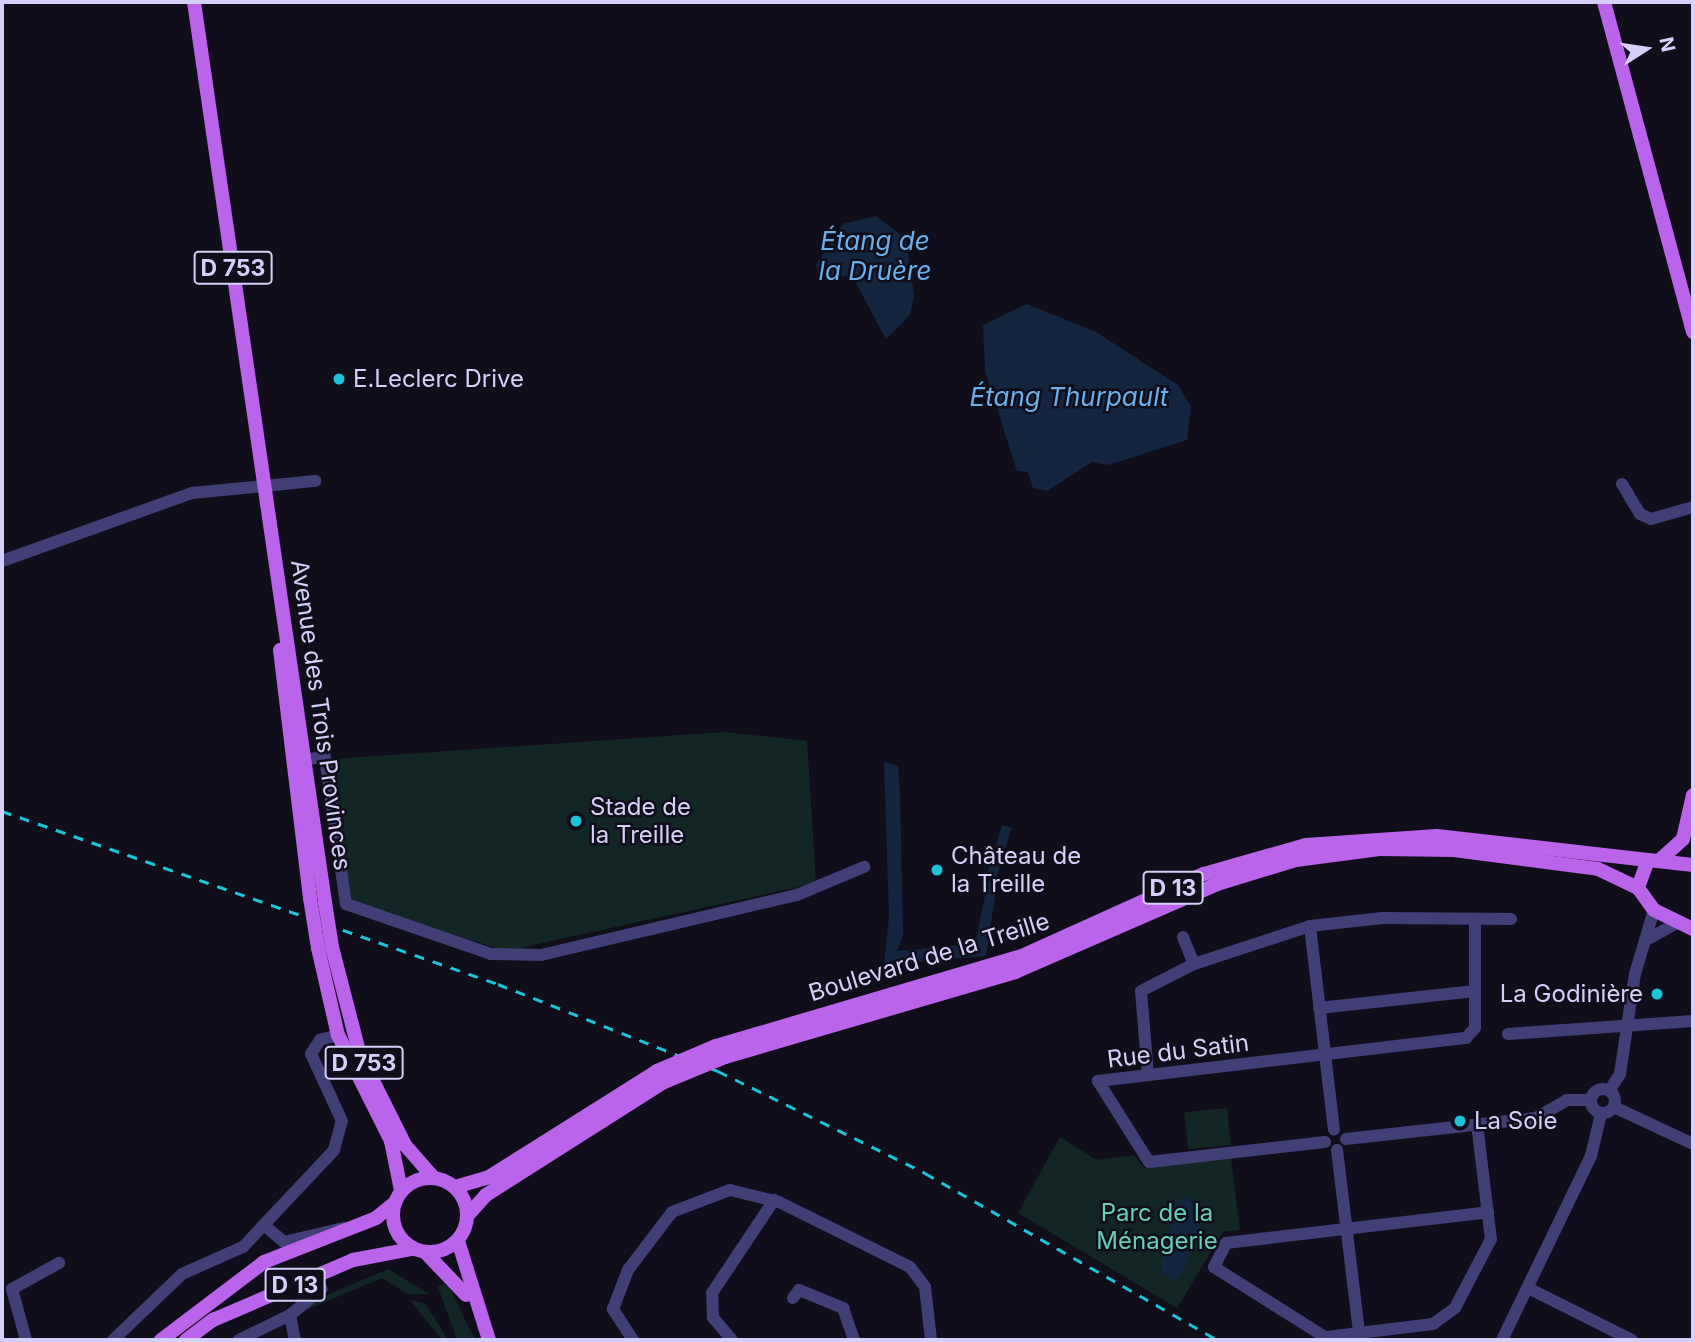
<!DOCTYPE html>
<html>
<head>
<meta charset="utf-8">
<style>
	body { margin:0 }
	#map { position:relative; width:1695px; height:1342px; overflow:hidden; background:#110e1c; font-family:Inter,sans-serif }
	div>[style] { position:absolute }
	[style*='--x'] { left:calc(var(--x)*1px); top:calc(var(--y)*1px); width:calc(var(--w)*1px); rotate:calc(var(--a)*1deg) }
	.green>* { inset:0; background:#122625; transform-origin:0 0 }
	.water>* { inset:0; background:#142540; transform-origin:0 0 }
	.minor>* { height:12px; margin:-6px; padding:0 6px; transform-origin:6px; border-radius:6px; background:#413f76 }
	.minor>.ring { margin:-6px; padding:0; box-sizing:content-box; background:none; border:12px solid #413f76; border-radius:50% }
	.major>* { height:14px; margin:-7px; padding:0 7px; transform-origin:7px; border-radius:7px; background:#ba64eb }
	.major>.ring { margin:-7px; padding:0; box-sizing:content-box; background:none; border:14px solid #ba64eb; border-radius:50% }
	.rail>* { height:2.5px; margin-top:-1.25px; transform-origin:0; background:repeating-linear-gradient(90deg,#1bc4d9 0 10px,transparent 0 19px) }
	.major-bridge>* { height:14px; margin:-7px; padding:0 7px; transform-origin:7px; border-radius:7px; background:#ba64eb }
	.dots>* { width:19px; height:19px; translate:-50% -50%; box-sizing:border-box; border:4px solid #110e1c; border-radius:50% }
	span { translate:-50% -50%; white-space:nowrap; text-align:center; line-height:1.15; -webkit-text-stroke:5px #110e1c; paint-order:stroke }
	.shield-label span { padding:2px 5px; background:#110e1c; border:2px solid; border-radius:5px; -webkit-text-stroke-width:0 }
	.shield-label { font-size:23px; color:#d5d0f9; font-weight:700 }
	.poi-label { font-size:24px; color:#d5d0f9 }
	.left { translate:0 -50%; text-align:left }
	.right { translate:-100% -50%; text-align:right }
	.street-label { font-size:24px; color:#d5d0f9 }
	.park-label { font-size:24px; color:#66cfb6 }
	.water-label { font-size:26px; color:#6aafec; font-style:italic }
	.frame { position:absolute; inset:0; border:4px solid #d5d0f9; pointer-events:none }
	.north { position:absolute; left:1611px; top:14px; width:70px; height:70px; -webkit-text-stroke:5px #110e1c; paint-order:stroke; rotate:78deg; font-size:19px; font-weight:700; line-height:28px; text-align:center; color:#d5d0f9 }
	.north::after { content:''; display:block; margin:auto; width:24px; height:32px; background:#d5d0f9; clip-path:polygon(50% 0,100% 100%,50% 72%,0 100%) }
</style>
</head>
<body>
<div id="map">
	<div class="green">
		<i style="clip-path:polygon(724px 732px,807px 741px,816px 883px,506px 951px,349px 902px,332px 759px)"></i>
		<i style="left:1227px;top:1108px;width:37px;height:43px;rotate:84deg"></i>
		<i style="clip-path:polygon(1060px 1137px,1096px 1160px,1134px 1155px,1144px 1168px,1231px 1158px,1240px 1230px,1223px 1232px,1177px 1308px,1018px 1213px)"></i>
		<i style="clip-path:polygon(388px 1269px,429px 1294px,408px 1294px,382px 1278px,299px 1313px,299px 1307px)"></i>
		<i style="clip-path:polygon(443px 1284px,450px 1288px,475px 1340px,457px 1340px,438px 1287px)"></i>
		<i style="clip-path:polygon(410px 1300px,426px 1304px,448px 1340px,442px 1340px)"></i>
	</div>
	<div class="water">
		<i style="clip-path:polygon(876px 216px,906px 239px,914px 296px,910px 315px,886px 339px,856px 283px,846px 276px,820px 279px,816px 265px,843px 224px)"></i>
		<i style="clip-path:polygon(1027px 304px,1096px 332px,1178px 385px,1191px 407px,1187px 440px,1108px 465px,1092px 462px,1047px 491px,1033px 488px,1028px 472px,1017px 471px,985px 371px,983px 325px)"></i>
		<i style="clip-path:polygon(884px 762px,898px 766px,900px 794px,903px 936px,897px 951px,975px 944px,988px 881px,997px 883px,986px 956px,884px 965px,889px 916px)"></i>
		<i style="left:1002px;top:825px;width:10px;height:54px;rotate:17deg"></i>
		<i style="clip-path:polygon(1186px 1196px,1204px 1217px,1184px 1271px,1174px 1281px,1162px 1272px,1162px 1259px,1176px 1202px)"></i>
	</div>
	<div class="minor">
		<i style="--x:1622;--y:484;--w:35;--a:59"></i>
		<i style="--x:1640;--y:514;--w:12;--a:24"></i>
		<i style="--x:1651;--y:519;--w:44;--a:-15.9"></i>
		<i style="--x:2;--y:561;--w:202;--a:-19.7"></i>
		<i style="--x:192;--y:493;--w:124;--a:-5.6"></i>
		<i style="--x:295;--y:761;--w:30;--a:-8"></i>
		<i style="--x:325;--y:757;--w:148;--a:81.9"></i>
		<i style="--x:346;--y:904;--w:153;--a:19"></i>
		<i style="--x:491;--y:954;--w:50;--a:1.1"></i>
		<i style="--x:541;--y:955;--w:263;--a:-13.2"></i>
		<i style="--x:797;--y:895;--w:73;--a:-22.7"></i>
		<i style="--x:1310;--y:926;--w:205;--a:83.3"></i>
		<i style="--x:1183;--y:937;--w:29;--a:68"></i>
		<i style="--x:1648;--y:939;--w:33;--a:-29"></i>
		<i style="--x:1319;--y:1008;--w:157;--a:-6.2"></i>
		<i style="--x:1508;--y:1034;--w:185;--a:-4"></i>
		<i style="--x:1148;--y:1075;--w:84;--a:-94.8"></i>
		<i style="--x:1141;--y:991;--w:59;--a:-27"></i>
		<i style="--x:1194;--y:964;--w:122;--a:-18.1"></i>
		<i style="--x:1310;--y:926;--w:73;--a:-6.3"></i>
		<i style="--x:1383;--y:918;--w:128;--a:0.4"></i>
		<i class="ring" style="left:1591px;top:1089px;width:12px;height:12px"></i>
		<i style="--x:1609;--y:1091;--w:20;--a:-57"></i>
		<i style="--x:1620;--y:1074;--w:101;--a:-81.5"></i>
		<i style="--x:1635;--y:974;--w:67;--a:-73.5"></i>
		<i style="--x:1614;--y:1107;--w:87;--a:25.1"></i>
		<i style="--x:1477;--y:1124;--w:116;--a:83.1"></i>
		<i style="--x:1491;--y:1239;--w:78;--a:117.6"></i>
		<i style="--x:1455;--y:1308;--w:27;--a:144"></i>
		<i style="--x:1433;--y:1324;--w:109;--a:173.1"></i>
		<i style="--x:1325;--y:1337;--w:131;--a:-147.8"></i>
		<i style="--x:1214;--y:1267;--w:27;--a:-63"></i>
		<i style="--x:1226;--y:1243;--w:264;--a:-6.7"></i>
		<i style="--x:1346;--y:1139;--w:191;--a:-6.3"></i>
		<i style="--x:1536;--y:1118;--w:36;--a:-30"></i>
		<i style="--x:1567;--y:1100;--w:23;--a:0"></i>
		<i style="--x:1325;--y:1142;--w:177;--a:173.5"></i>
		<i style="--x:1149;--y:1162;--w:96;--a:-122.2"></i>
		<i style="--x:1098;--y:1081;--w:371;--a:-6.7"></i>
		<i style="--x:1466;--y:1038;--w:13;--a:-48"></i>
		<i style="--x:1475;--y:1028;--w:106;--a:-90"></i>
		<i style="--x:1337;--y:1150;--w:191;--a:83.1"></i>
		<i style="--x:265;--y:1226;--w:25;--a:40"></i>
		<i style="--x:284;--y:1242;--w:62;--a:-13.1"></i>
		<i style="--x:1528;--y:1288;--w:116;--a:26.6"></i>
		<i style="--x:793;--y:1298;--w:10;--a:-53"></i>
		<i style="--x:799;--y:1290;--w:48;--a:22.2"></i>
		<i style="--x:843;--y:1308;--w:34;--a:71"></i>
		<i style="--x:290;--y:1315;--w:41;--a:-39.1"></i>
		<i style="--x:26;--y:1340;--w:53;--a:-105.4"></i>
		<i style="--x:12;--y:1289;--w:54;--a:-29"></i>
		<i style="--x:113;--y:1340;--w:95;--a:-43.7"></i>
		<i style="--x:182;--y:1274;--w:67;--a:-23.9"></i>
		<i style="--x:243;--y:1247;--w:133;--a:-46.8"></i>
		<i style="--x:334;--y:1150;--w:30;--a:-75"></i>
		<i style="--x:342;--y:1121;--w:74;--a:-114.8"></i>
		<i style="--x:311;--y:1054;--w:17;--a:-57"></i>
		<i style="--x:320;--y:1040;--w:19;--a:-16"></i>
		<i style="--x:239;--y:1340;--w:57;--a:-26.1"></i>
		<i style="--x:290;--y:1315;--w:25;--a:79"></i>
		<i style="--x:633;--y:1340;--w:37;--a:-123"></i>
		<i style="--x:613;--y:1309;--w:42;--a:-69"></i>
		<i style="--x:628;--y:1270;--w:73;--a:-52.8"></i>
		<i style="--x:672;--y:1212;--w:62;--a:-20.8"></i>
		<i style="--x:730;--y:1190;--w:50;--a:13.8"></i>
		<i style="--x:779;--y:1202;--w:146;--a:26.4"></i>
		<i style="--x:910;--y:1267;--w:25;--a:53"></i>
		<i style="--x:925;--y:1287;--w:53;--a:83.5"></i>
		<i style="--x:732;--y:1340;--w:30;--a:-130"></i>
		<i style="--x:713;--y:1317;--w:24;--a:-92"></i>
		<i style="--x:712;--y:1293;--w:112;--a:-56.3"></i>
		<i style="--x:1502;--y:1340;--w:204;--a:-64.2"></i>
		<i style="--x:1591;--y:1156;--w:43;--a:-76.6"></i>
	</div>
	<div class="major">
		<i style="--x:194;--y:2;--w:909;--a:81.72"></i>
		<i style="--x:1604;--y:2;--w:342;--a:74.9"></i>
		<i style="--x:280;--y:650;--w:250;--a:83.1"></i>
		<i style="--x:1662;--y:858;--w:28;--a:-42"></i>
		<i style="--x:1683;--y:839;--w:45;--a:-77.2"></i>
		<i style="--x:1693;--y:865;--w:45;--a:-173.7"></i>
		<i style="--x:1648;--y:860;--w:30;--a:110"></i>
		<i style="--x:1638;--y:888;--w:27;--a:54"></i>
		<i style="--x:1654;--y:910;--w:43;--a:26"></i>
		<i style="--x:332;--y:947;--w:112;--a:75.5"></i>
		<i style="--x:360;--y:1055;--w:101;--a:63.4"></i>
		<i style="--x:405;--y:1145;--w:43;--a:48.8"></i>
		<i style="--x:318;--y:948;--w:89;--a:77.1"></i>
		<i style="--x:338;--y:1035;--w:119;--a:63.4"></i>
		<i style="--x:391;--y:1141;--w:50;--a:78.5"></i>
		<i style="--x:716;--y:1046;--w:319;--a:-16.4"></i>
		<i style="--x:1022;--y:956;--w:200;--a:-24.3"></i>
		<i style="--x:1204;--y:874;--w:106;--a:-15.9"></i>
		<i style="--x:1306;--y:845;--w:131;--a:-3.9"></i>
		<i style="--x:1437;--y:836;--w:212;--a:6.5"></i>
		<i style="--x:725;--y:1057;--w:302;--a:-16.3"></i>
		<i style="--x:1015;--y:972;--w:220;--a:-23.5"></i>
		<i style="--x:1217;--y:884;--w:83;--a:-16.9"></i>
		<i style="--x:1296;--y:860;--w:84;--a:-7.5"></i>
		<i style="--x:1379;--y:849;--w:75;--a:0.8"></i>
		<i style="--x:1454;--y:850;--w:145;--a:7.5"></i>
		<i style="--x:1598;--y:869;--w:44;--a:25.4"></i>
		<i class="ring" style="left:393px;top:1178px;width:60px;height:60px"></i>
		<i style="--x:455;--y:1187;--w:35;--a:-16"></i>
		<i style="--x:489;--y:1177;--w:199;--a:-32.2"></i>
		<i style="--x:468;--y:1215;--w:27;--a:-48"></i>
		<i style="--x:486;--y:1195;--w:211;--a:-32.4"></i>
		<i style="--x:458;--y:1241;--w:104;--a:72.6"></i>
		<i style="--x:426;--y:1253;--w:58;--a:46.4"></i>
		<i style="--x:161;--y:1340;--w:129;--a:-37.1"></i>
		<i style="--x:264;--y:1262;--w:120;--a:-21.4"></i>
		<i style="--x:376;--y:1218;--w:22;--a:-39"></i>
		<i style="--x:186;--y:1340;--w:34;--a:-37"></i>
		<i style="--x:213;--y:1320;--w:152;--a:-23.2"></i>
		<i style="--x:353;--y:1260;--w:60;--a:-10.6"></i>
	</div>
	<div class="rail">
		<i style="--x:2;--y:811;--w:525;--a:19.23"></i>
		<i style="--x:498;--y:984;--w:237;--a:21.6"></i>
		<i style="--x:718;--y:1071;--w:231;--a:26.2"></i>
		<i style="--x:925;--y:1173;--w:337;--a:29.7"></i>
	</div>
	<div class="major-bridge">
		<i style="--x:310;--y:898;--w:51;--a:80.9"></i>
		<i style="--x:325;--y:902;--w:46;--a:81.2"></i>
		<i style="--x:657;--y:1071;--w:64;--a:-23"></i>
		<i style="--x:664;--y:1082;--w:66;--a:-22.3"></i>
	</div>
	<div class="dots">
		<i style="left:339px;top:379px;background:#1bc4d9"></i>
		<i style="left:576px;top:821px;background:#1bc4d9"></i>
		<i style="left:937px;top:870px;background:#1bc4d9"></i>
		<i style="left:1657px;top:994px;background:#1bc4d9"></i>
		<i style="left:1460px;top:1121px;background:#1bc4d9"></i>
	</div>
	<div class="shield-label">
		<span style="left:233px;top:268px">D 753</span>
		<span style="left:1173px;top:888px">D 13</span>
		<span style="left:364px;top:1063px">D 753</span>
		<span style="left:295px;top:1285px">D 13</span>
	</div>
	<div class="poi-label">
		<span class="left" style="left:353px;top:379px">E.Leclerc Drive</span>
		<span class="left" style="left:590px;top:821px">Stade de<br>la Treille</span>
		<span class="left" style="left:951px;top:870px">Château de<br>la Treille</span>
		<span class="right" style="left:1643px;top:994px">La Godinière</span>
		<span class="left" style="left:1474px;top:1121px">La Soie</span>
	</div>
	<div class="street-label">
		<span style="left:321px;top:715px;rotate:82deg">Avenue des Trois Provinces</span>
		<span style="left:929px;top:957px;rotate:-17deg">Boulevard de la Treille</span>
		<span style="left:1178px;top:1051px;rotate:-7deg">Rue du Satin</span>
	</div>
	<div class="park-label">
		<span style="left:1157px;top:1227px">Parc de la<br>Ménagerie</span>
	</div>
	<div class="water-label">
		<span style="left:875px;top:256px">Étang de<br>la Druère</span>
		<span style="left:1069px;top:397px">Étang Thurpault</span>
	</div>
	<div class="frame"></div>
	<div class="north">N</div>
</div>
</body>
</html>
